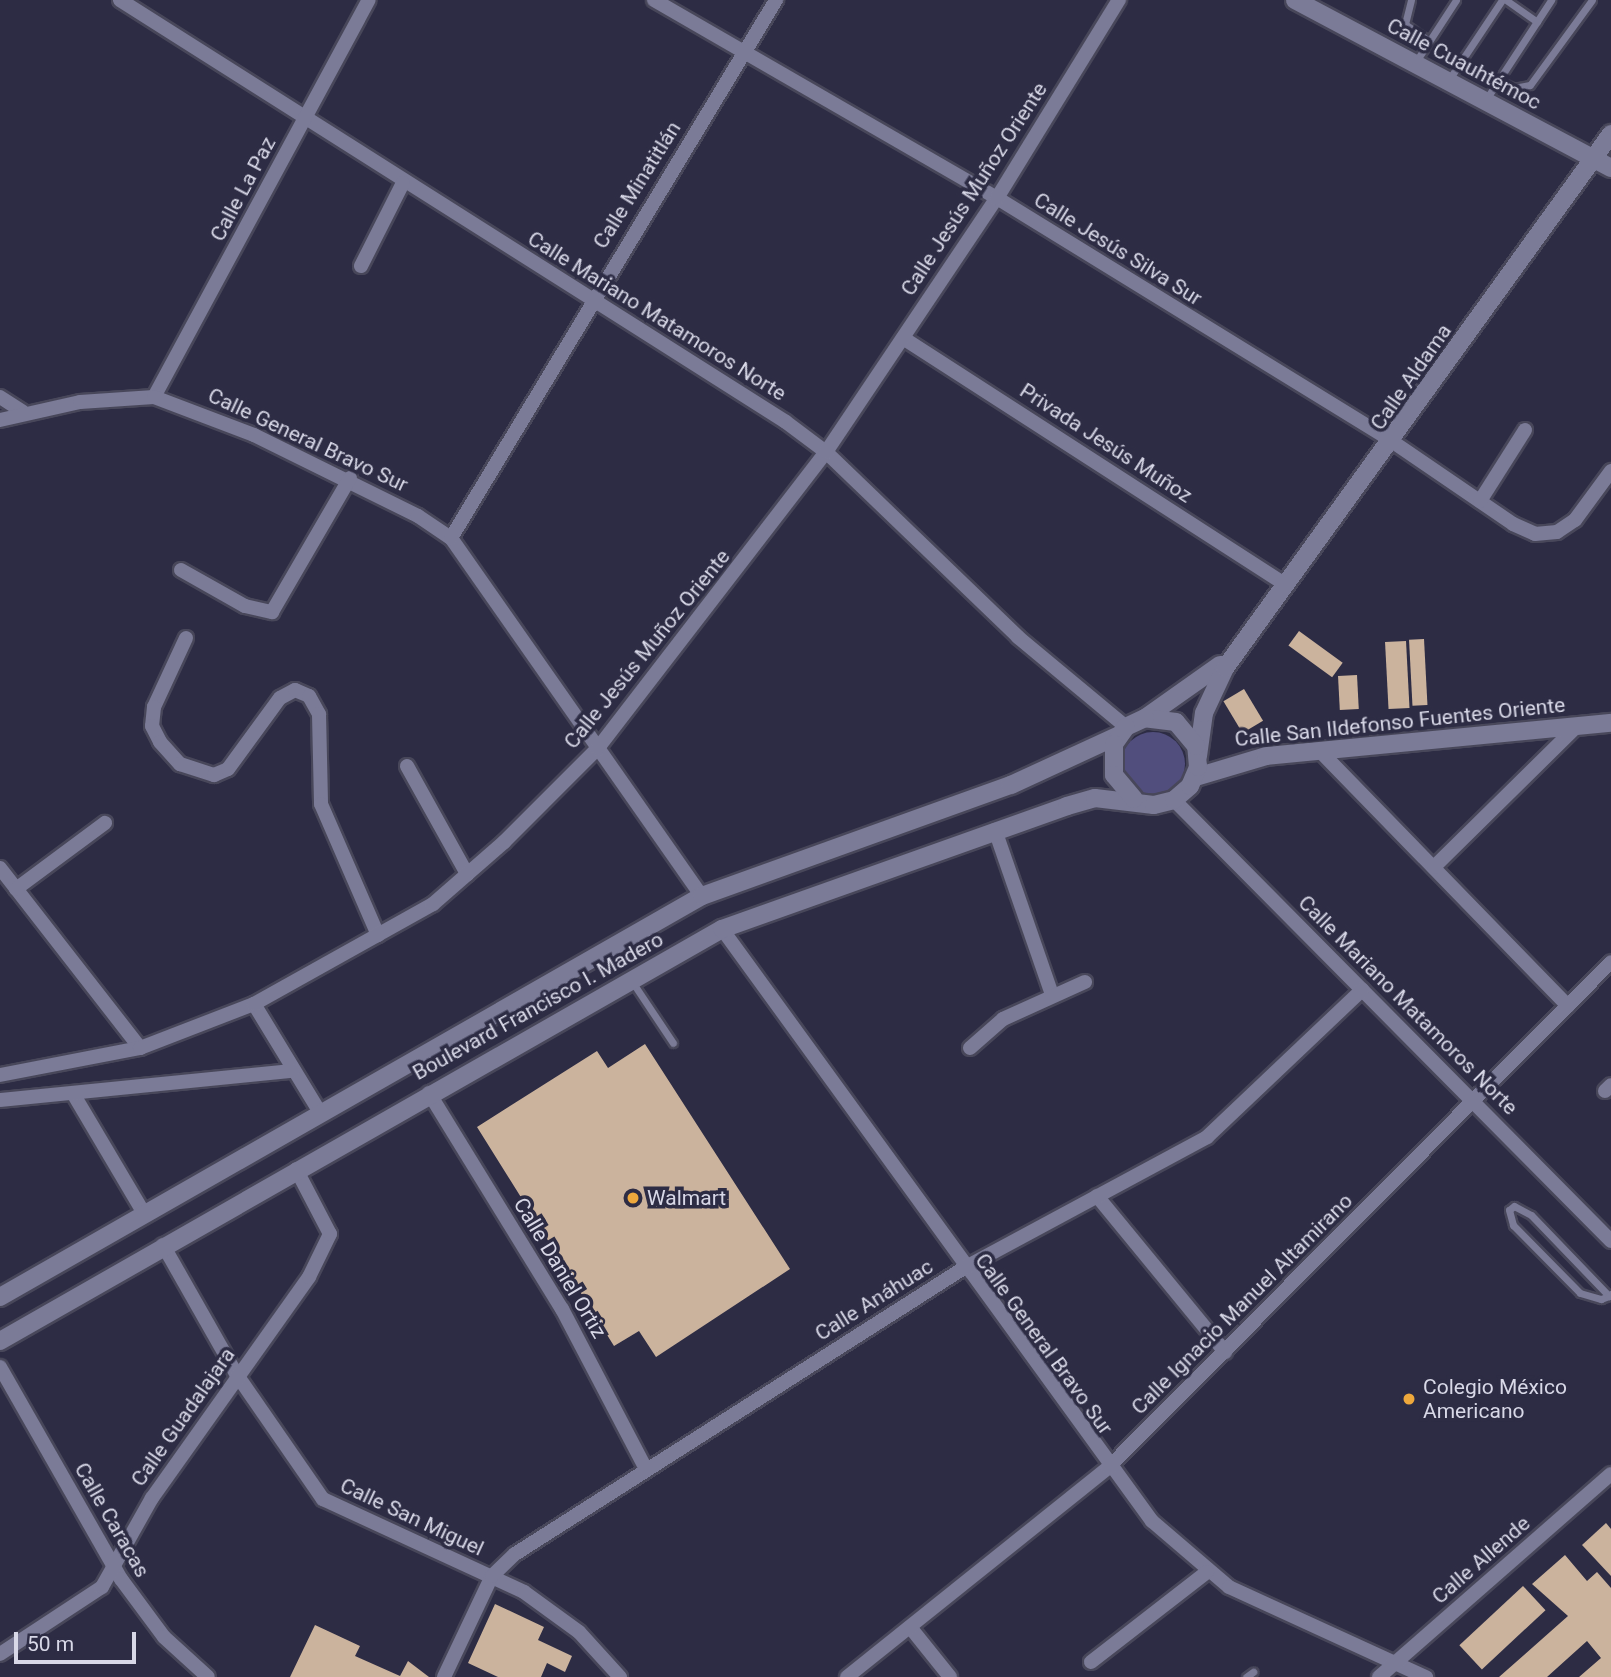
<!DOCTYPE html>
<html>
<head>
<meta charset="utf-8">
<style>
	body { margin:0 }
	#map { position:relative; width:1611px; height:1677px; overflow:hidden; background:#2d2c44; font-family:Roboto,sans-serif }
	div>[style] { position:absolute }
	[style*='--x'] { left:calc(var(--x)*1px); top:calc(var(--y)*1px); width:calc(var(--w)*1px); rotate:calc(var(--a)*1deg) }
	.green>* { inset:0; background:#514e7d }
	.round { border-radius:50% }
	.building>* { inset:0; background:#cbb39d; transform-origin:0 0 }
	.roads { filter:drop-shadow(2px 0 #48475a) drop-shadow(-2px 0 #48475a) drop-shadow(0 2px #48475a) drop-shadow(0 -2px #48475a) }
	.service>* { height:7px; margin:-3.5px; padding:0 3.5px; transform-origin:3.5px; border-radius:3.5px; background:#7b7b97 }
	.minor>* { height:14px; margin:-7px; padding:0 7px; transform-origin:7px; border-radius:7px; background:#7b7b97 }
	.tertiary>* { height:18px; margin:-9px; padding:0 9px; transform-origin:9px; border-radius:9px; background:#7b7b97 }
	.secondary>* { height:18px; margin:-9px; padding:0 9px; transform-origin:9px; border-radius:9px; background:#7b7b97 }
	.dots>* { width:19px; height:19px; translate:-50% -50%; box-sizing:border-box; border:4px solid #2d2c44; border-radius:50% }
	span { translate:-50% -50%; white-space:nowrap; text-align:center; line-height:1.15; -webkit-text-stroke:7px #2d2c44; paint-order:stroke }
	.street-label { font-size:21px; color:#d8d8e7 }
	.poi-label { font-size:21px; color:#d8d8e7 }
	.left { translate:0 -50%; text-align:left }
	.scale { position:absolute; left:14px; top:1632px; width:122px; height:32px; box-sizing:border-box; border:4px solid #d8d8e7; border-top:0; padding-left:9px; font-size:21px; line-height:24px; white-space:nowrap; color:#d8d8e7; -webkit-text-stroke:5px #2d2c44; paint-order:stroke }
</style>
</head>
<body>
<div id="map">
	<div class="green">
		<i class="round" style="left:1121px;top:732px;width:64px;height:64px"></i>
	</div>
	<div class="building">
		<i style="left:1299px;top:631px;width:54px;height:18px;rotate:36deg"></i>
		<i style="left:1424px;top:639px;width:66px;height:15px;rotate:87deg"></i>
		<i style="left:1406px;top:641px;width:67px;height:21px;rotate:87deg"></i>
		<i style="left:1357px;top:675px;width:34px;height:19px;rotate:87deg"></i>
		<i style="left:1244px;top:689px;width:37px;height:24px;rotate:59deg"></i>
		<i style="clip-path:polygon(645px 1044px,790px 1269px,656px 1357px,639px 1331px,614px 1346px,477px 1127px,597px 1051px,608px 1068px)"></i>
		<i style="clip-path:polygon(1606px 1523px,1611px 1529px,1611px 1576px,1582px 1545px)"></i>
		<i style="clip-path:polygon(1565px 1555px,1587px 1581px,1597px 1572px,1611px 1588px,1611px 1677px,1579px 1677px,1601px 1658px,1587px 1641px,1547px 1677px,1499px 1677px,1568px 1616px,1532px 1584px)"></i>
		<i style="left:1523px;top:1586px;width:33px;height:87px;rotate:47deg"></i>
		<i style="clip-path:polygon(495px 1604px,544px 1627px,538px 1640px,572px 1656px,565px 1672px,547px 1663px,541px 1677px,498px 1677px,468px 1663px)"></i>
		<i style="clip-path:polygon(315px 1625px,360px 1646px,355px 1656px,400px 1676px,408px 1661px,429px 1677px,290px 1677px)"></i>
	</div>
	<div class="roads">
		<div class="service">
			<i style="--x:1411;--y:0;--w:25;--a:104"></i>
			<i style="--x:1405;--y:24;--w:29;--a:35"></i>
			<i style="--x:1506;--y:0;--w:38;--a:35"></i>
			<i style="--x:1415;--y:63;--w:75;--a:-56.9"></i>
			<i style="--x:1498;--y:80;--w:18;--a:27"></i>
			<i style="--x:1514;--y:88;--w:16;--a:-11"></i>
			<i style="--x:1530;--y:85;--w:105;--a:-53.9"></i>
			<i style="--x:1448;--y:81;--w:97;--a:-56.3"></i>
			<i style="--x:1485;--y:101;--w:121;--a:-56.8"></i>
			<i style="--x:633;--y:983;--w:72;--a:56.3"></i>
			<i style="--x:1609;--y:1296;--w:112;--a:-133.9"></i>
			<i style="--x:1531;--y:1215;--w:19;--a:-152"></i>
			<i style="--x:1514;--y:1206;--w:6;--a:141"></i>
			<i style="--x:1509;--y:1210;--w:16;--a:75"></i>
			<i style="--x:1513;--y:1225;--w:95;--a:45.4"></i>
			<i style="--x:1580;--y:1293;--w:22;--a:16"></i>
			<i style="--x:1601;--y:1299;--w:9;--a:-21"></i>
			<i style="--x:1609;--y:1296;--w:3;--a:-45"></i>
			<i style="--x:1246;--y:1677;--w:9;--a:-36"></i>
		</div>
		<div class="minor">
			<i style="--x:120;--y:0;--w:788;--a:32.36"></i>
			<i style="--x:786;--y:422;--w:50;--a:36.9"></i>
			<i style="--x:826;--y:452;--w:267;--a:43.9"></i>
			<i style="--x:1018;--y:637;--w:141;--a:39.8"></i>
			<i style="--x:654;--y:0;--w:396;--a:30"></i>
			<i style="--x:997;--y:198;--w:465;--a:31.6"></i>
			<i style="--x:1393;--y:442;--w:145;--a:34.3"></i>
			<i style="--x:1513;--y:524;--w:24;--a:24"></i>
			<i style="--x:1535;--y:534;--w:22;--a:-5"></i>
			<i style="--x:1557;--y:532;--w:22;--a:-34"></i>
			<i style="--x:1575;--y:520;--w:61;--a:-53.7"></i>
			<i style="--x:361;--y:266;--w:93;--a:-63.2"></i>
			<i style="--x:903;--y:338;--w:456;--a:32.8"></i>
			<i style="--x:0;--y:397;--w:27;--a:33"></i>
			<i style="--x:154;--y:397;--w:451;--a:-61.6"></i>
			<i style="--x:0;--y:420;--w:82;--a:-12.7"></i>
			<i style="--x:80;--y:402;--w:74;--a:-3.9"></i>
			<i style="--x:154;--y:397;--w:107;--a:20.8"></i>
			<i style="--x:254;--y:435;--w:183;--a:26.3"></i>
			<i style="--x:418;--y:516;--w:40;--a:34"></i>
			<i style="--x:451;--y:538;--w:437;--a:55"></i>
			<i style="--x:1480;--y:501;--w:84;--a:-57.6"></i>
			<i style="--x:451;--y:538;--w:629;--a:-58.86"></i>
			<i style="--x:181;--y:570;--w:73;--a:29.4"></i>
			<i style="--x:245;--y:606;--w:28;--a:13"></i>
			<i style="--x:272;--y:612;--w:155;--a:-59.8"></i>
			<i style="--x:186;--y:638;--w:76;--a:114.9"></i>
			<i style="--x:154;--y:707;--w:19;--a:96"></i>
			<i style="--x:152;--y:726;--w:18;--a:63"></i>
			<i style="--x:160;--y:742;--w:30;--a:48"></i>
			<i style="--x:180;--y:764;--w:36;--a:18"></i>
			<i style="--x:214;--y:775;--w:15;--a:-23"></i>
			<i style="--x:228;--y:769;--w:88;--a:-53.8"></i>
			<i style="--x:280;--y:698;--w:17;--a:-28"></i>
			<i style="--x:295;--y:690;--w:15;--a:23"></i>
			<i style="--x:309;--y:696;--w:21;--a:61"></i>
			<i style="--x:319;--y:714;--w:90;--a:88.7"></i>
			<i style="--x:321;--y:804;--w:143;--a:66.5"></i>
			<i style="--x:1319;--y:750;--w:357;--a:45.8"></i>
			<i style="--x:407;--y:766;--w:124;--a:60.9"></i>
			<i style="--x:1174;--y:800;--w:621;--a:45.26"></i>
			<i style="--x:995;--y:830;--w:175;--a:70.9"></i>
			<i style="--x:1434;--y:867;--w:202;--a:-44.6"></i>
			<i style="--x:0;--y:868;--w:228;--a:52.1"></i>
			<i style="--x:16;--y:889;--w:111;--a:-36.6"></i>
			<i style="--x:722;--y:929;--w:732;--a:54.01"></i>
			<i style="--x:1152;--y:1521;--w:101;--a:40.6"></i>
			<i style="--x:1229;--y:1587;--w:217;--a:24.6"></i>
			<i style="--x:254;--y:1004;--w:129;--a:58.7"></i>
			<i style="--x:970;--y:1048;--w:44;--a:-41.3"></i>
			<i style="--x:1003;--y:1019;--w:90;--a:-24.3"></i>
			<i style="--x:0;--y:1075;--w:143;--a:-10.9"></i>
			<i style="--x:140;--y:1048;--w:122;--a:-21.1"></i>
			<i style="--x:254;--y:1004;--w:205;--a:-29.2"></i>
			<i style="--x:433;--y:904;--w:94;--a:-41.1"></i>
			<i style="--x:504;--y:842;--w:133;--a:-45"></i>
			<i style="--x:598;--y:748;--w:374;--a:-52.4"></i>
			<i style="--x:826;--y:452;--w:306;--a:-56.1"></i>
			<i style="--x:997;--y:198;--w:233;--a:-58.4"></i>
			<i style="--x:1605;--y:1091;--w:8;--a:-45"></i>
			<i style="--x:429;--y:1093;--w:254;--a:58.4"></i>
			<i style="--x:562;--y:1309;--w:181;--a:62.3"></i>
			<i style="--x:74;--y:1095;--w:139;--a:59.4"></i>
			<i style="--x:0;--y:1100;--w:294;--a:-5.7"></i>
			<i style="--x:1097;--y:1196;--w:202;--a:50.6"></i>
			<i style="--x:163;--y:1245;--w:150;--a:60.4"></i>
			<i style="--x:237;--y:1375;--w:151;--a:55.3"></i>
			<i style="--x:323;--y:1499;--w:221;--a:24.8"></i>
			<i style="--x:524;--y:1592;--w:68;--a:36"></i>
			<i style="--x:579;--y:1632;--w:61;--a:47.7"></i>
			<i style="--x:0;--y:1367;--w:244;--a:60.3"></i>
			<i style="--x:121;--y:1579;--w:72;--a:53.4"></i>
			<i style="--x:164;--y:1637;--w:59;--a:42.3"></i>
			<i style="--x:910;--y:1627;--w:64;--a:51.3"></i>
			<i style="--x:0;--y:1654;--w:122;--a:-33.3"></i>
			<i style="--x:102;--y:1587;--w:102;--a:-60.7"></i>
			<i style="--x:152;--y:1498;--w:271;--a:-54.6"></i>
			<i style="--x:309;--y:1277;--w:48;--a:-64"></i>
			<i style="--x:330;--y:1234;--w:73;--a:-117.6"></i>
			<i style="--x:1091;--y:1662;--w:147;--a:-37.8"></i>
			<i style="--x:444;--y:1677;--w:112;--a:-64.6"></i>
			<i style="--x:492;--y:1576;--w:32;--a:-44"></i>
			<i style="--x:515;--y:1554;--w:532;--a:-32.5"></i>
			<i style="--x:964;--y:1268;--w:276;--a:-28.3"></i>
			<i style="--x:1207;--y:1137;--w:214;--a:-43.5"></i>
			<i style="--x:847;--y:1677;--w:334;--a:-38.7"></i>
			<i style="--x:1108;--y:1468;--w:713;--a:-45.17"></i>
			<i style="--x:1379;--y:1677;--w:308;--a:-41.2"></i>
		</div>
		<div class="tertiary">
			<i style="--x:1295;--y:0;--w:358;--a:28"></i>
			<i style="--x:1145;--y:718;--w:92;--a:-35.2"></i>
			<i style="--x:1198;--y:756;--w:43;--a:-82.1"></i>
			<i style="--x:1204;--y:713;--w:50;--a:-65"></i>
			<i style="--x:1225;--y:668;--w:659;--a:-54.14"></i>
			<i style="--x:1196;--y:777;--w:73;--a:-16.7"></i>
			<i style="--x:1266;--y:756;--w:347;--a:-5.5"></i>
		</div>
		<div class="secondary">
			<i style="--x:0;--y:1297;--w:808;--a:-29.74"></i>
			<i style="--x:702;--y:896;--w:328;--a:-19.8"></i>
			<i style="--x:1011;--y:785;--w:119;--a:-24.8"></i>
			<i style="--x:0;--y:1341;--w:831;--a:-29.71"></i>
			<i style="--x:722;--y:929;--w:366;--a:-19.6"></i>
			<i style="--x:1067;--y:806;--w:29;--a:-16"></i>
			<i style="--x:1095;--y:798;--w:59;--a:6.8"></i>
			<i style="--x:1154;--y:805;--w:21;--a:-14"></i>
			<i style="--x:1174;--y:800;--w:21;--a:-41"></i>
			<i style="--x:1190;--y:786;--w:21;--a:-67"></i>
			<i style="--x:1198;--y:767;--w:21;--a:-95"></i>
			<i style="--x:1196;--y:746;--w:31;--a:-130"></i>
			<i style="--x:1176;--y:722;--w:31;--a:-173"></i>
			<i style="--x:1145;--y:718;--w:21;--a:155"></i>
			<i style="--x:1126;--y:727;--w:21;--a:125"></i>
			<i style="--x:1114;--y:744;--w:31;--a:90"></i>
			<i style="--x:1114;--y:775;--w:31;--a:50"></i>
		</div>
	</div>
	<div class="dots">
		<i style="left:633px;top:1198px;background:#eea83c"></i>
		<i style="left:1409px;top:1399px;background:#eea83c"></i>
	</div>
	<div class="street-label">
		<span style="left:1464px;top:64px;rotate:28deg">Calle Cuauhtémoc</span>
		<span style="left:637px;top:185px;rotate:-58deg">Calle Minatitlán</span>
		<span style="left:243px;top:189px;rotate:-62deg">Calle La Paz</span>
		<span style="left:974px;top:189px;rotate:-57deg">Calle Jesús Muñoz Oriente</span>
		<span style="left:1118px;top:249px;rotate:32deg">Calle Jesús Silva Sur</span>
		<span style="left:657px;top:316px;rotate:32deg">Calle Mariano Matamoros Norte</span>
		<span style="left:1411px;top:377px;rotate:-55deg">Calle Aldama</span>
		<span style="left:308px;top:440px;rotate:25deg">Calle General Bravo Sur</span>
		<span style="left:1106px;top:443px;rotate:33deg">Privada Jesús Muñoz</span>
		<span style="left:647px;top:649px;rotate:-51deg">Calle Jesús Muñoz Oriente</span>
		<span style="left:1400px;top:722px;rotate:-6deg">Calle San Ildefonso Fuentes Oriente</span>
		<span style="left:1408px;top:1005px;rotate:45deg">Calle Mariano Matamoros Norte</span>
		<span style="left:538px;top:1006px;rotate:-29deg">Boulevard Francisco I. Madero</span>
		<span style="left:560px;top:1268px;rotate:59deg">Calle Daniel Ortiz</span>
		<span style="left:874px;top:1300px;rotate:-32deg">Calle Anáhuac</span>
		<span style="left:1242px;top:1304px;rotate:-45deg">Calle Ignacio Manuel Altamirano</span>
		<span style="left:1044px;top:1344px;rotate:54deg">Calle General Bravo Sur</span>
		<span style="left:183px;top:1417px;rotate:-55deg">Calle Guadalajara</span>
		<span style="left:412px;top:1517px;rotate:25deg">Calle San Miguel</span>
		<span style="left:112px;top:1520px;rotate:60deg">Calle Caracas</span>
		<span style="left:1481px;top:1560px;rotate:-41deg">Calle Allende</span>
	</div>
	<div class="poi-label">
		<span class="left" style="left:647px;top:1198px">Walmart</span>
		<span class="left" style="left:1423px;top:1399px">Colegio México<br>Americano</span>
	</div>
	<div class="scale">50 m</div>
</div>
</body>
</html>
